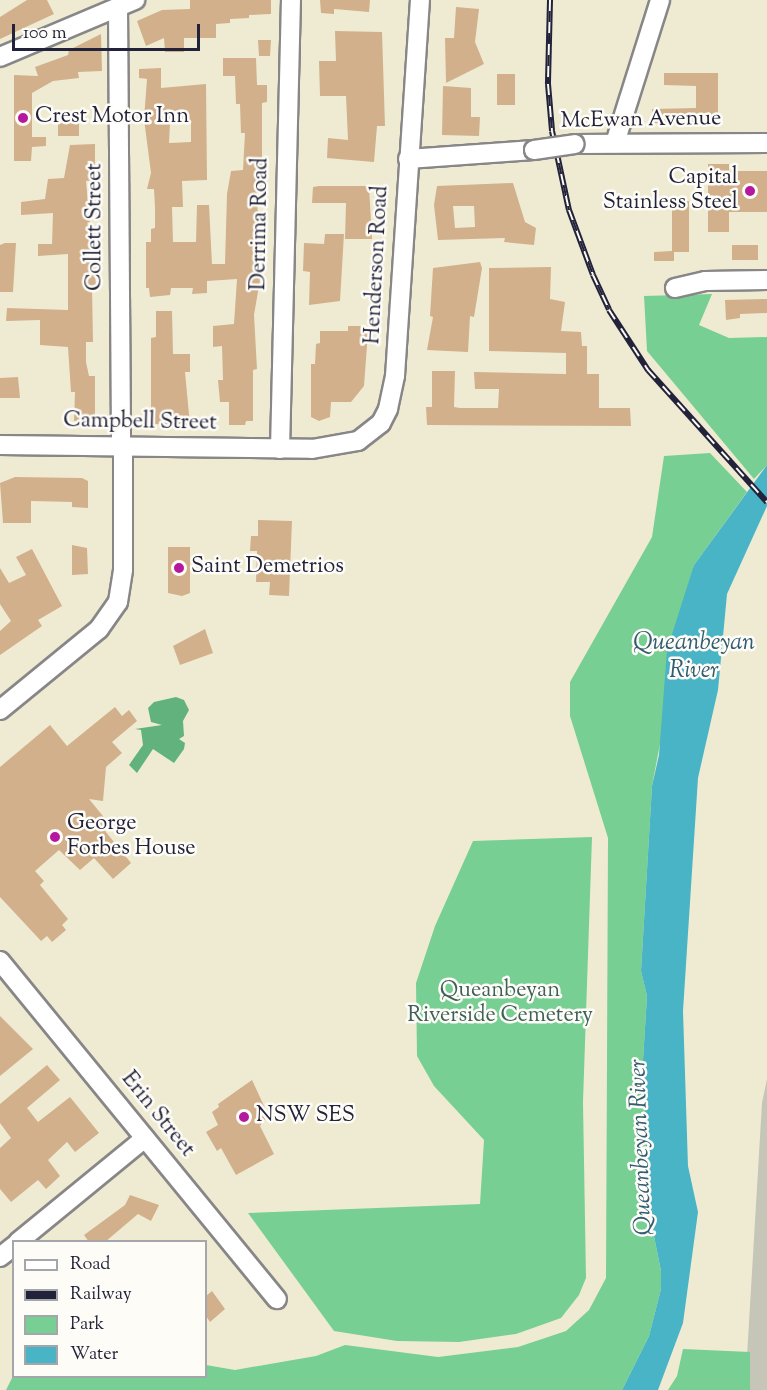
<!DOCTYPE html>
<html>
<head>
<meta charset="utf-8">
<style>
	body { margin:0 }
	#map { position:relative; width:767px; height:1390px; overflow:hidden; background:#efebd3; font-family:"Sorts Mill Goudy",serif }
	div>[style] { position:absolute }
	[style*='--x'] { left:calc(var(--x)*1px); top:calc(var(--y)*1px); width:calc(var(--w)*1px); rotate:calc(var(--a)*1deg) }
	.industrial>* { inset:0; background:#c5c5b8 }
	.green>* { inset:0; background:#78cf93 }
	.forest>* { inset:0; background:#62b27d }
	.water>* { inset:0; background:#48b4c5 }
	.building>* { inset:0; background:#d1b08b; transform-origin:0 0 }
	.roads { filter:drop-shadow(2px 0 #888687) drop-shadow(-2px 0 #888687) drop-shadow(0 2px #888687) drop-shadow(0 -2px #888687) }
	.minor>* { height:18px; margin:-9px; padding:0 9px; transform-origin:9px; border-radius:9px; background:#fff }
	.rail>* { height:6px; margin-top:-3px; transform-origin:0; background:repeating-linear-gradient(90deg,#fdfcf7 0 11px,#22223b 0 22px); box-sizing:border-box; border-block:2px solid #22223b }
	.bridges { filter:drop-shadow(2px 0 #888687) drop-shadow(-2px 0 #888687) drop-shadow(0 2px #888687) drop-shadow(0 -2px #888687) }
	.minor-bridge>* { height:18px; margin:-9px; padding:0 9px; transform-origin:9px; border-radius:9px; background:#fff }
	.dots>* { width:16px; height:16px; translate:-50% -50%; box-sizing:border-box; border:3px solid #fdfcf7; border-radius:50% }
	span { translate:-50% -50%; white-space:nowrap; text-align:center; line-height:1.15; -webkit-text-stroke:5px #fdfcf7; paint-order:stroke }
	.poi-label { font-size:22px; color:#22223b }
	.left { translate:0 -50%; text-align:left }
	.right { translate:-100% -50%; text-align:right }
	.street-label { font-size:22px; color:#22223b }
	.park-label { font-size:22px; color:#405f5a }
	.water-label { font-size:24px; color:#315c72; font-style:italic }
	.legend { position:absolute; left:12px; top:1240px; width:195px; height:138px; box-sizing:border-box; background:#fdfcf7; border:2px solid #a5a5ac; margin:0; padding:8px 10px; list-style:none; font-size:18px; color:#22223b }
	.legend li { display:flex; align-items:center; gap:12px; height:30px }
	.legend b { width:30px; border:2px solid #a5a5ac }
	.scale { position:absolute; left:12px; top:24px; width:188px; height:27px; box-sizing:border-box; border:3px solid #22223b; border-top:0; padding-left:8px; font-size:18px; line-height:21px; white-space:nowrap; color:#22223b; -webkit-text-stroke:4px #fdfcf7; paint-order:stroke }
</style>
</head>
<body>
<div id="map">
	<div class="industrial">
		<i style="clip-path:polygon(767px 1079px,767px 1390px,745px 1390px,762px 1103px)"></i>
	</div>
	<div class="green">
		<i style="clip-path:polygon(712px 294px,699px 325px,729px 338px,767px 337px,767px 465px,754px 479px,647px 351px,644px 296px)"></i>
		<i style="clip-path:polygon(710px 453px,747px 492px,694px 565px,652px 786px,641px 971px,647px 996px,643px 1060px,648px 1206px,661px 1271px,661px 1289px,649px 1336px,622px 1390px,6px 1390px,13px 1376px,206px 1376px,206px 1365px,235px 1370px,316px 1356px,345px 1345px,438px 1357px,518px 1347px,566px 1331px,589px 1310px,606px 1278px,608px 838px,570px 716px,570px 682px,652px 537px,664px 456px)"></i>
		<i style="clip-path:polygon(592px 837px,583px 1102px,586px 1278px,579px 1295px,561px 1318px,516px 1334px,459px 1342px,397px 1341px,334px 1331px,248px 1213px,480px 1204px,484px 1140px,434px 1086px,417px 1056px,416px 983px,435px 926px,473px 841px)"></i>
		<i style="clip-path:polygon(683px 1349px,750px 1352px,750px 1390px,668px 1390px,677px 1376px)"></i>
	</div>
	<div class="forest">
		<i style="clip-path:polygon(176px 697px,184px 700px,189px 710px,183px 721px,184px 736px,179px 739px,185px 743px,184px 749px,174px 763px,153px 749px,137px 773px,129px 765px,143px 745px,141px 730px,135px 729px,162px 725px,151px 722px,148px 708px,154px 702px)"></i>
	</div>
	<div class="water">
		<i style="clip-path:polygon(767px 465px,767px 506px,727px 594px,718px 690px,698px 778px,683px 1011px,688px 1166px,698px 1212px,683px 1323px,658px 1390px,622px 1390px,649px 1336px,661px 1289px,661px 1271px,648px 1206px,643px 1060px,647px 996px,641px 971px,652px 786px,659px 755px,667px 650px,694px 565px)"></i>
	</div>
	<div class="building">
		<i style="clip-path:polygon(27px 0,47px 0,54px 14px,0 39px,0 17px)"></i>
		<i style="clip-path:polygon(190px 0,271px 0,271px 14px,249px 15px,249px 18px,230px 19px,230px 23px,216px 24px,216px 38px,184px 38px,184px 52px,165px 52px,164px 38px,146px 46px,137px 21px,162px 10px,190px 9px)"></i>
		<i style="clip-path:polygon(320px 0,370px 0,369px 12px,334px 9px,334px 14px,321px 13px)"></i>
		<i style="clip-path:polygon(456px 7px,479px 9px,475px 42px,484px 64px,446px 83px,445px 38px,454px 38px)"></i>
		<i style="clip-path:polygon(335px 31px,382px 32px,385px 126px,377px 126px,374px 162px,327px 158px,328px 138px,348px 140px,346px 96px,320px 96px,319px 61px,336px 61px)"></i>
		<i style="clip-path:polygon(101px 34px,102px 71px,78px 72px,79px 78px,53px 81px,32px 93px,32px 137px,46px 137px,46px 146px,32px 147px,31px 161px,14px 161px,14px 75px,38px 76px,35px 67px,68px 55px,69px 50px)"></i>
		<i style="clip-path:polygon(258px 40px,271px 40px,270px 56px,259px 56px)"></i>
		<i style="clip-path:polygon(evenodd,223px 58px,256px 58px,257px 85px,267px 85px,267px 102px,262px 103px,262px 180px,256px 180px,261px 274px,254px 315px,257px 369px,253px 370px,253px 421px,246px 421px,245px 425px,229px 425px,229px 402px,220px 402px,218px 380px,223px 380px,222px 346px,213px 347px,213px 326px,234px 324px,237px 279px,207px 281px,207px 293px,192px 294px,193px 288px,171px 288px,170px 295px,150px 297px,149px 288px,146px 288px,146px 242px,151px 242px,151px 229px,155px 228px,155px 208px,154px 189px,147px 189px,151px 173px,144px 119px,147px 79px,139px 78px,139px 69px,161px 68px,161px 88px,206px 84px,207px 180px,182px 181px,183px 207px,172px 207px,173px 242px,196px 242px,197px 205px,209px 205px,212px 264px,225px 264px,227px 194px,231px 171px,243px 170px,245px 133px,241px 133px,240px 104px,236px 104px,235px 76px,223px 76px,223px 58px,170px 123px,191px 123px,191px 142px,169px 143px,170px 123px)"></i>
		<i style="clip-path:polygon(664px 73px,718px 73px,718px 125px,652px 123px,652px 109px,696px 108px,696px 86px,664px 85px)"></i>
		<i style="left:497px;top:74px;width:18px;height:31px"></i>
		<i style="clip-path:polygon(443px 86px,471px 88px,471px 117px,480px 117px,479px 136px,442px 135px)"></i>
		<i style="left:58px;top:121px;width:21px;height:15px"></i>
		<i style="clip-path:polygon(95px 144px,95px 180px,86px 181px,96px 286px,92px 286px,93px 342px,86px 342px,86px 362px,89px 376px,95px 376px,95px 420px,74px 421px,75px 392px,71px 392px,68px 347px,40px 345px,40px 320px,6px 321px,7px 308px,68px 310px,68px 254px,38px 256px,38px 244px,52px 244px,53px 213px,21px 215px,21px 202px,45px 199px,48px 179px,64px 178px,70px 145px)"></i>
		<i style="clip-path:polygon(708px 164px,729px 164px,729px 171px,767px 171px,767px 212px,729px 212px,729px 232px,708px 232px)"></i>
		<i style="clip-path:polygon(evenodd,513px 183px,525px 222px,536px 228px,534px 245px,504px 242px,505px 238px,438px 240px,434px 205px,437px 186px,513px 183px,453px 206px,474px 206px,475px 227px,455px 228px,453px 206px)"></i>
		<i style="clip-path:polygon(319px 186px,369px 186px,372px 239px,345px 239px,346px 203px,312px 203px,313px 187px)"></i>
		<i style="clip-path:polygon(672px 201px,689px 201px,689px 252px,674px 252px,674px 261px,654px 261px,654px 252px,672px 251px)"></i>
		<i style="clip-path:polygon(325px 234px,344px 234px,340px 301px,309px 305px,310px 272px,303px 271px,304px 243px,324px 244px)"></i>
		<i style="clip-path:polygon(5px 243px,16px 243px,13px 292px,0 292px,0 245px)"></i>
		<i style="left:732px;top:245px;width:26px;height:15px"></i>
		<i style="clip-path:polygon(480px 262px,482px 268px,474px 317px,470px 316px,468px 352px,427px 350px,433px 317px,430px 316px,433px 268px)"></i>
		<i style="clip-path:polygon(551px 267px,550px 299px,565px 302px,561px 331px,581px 332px,582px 346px,587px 346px,587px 374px,599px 374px,599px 408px,630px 408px,631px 426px,427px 425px,426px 407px,432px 407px,432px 371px,455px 371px,454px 407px,460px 408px,498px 408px,499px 389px,475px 389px,474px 372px,566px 374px,566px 353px,489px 351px,489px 268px)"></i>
		<i style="clip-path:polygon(767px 299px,767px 313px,740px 314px,740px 318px,726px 320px,725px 300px)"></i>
		<i style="clip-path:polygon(156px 311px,172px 311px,173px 354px,190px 354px,190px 372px,185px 372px,190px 425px,151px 424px,151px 338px,156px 337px)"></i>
		<i style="clip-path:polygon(348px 326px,365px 326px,368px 332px,364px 386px,351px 402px,331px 402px,330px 417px,319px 421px,311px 417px,311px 364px,315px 364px,316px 344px,320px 343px,320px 331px,348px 331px)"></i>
		<i style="clip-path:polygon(18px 377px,20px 398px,0 398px,0 378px)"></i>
		<i style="clip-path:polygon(15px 477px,82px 478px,88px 481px,88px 508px,72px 507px,72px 502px,31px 501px,31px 523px,3px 523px,0 483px)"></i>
		<i style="clip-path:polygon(258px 520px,292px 521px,289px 596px,269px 595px,270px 582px,256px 582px,257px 551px,250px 551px,251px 536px,258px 536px)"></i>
		<i style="clip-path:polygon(72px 545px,87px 548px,88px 574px,72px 575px)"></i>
		<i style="clip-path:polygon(168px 547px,190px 547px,190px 593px,182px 596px,168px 593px)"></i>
		<i style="clip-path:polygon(32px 549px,62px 606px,38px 620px,42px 626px,0 655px,0 631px,11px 621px,0 604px,0 568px,9px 583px,26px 575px,16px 557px)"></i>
		<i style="clip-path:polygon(205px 629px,213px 653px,180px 665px,173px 646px)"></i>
		<i style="clip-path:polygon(115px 707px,122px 716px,129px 710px,137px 721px,112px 742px,122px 753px,106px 767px,103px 801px,89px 799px,107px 821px,101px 826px,131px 863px,113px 879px,94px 858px,80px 870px,59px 850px,35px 871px,44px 881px,40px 885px,68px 919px,62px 925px,66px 930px,52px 942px,47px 936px,41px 941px,0 897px,0 767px,50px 725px,67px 746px)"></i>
		<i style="clip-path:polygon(0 1016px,33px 1049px,0 1076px)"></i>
		<i style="clip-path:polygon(47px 1065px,60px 1080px,27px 1108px,38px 1122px,70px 1097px,99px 1133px,75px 1152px,67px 1142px,48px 1160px,60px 1176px,46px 1189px,38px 1180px,11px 1202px,0 1189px,0 1148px,11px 1138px,0 1123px,0 1104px)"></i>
		<i style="clip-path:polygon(252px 1080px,265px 1108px,261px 1111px,265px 1119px,260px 1126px,274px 1154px,236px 1175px,221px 1148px,217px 1151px,206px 1132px,218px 1125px,212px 1112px,219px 1107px,218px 1104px)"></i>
		<i style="clip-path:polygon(130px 1195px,159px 1205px,151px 1221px,138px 1214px,105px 1242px,89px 1242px,84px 1235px,125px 1205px)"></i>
		<i style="clip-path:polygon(212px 1291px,225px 1309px,210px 1322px,206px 1316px,206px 1296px)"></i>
	</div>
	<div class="roads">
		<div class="minor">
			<i style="--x:118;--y:7;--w:439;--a:89.6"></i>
			<i style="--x:0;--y:57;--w:147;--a:-22.9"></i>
			<i style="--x:615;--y:143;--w:150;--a:-72.5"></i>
			<i style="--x:575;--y:144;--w:192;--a:-0.3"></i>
			<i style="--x:408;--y:159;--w:126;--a:-4.1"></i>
			<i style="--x:675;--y:288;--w:31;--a:-13"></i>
			<i style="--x:705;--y:281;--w:62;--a:-0.9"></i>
			<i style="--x:0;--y:445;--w:312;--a:0.7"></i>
			<i style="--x:312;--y:449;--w:47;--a:-9.9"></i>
			<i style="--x:358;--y:441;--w:29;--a:-38"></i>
			<i style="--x:381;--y:423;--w:16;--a:-63"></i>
			<i style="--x:388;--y:409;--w:34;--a:-78"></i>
			<i style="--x:395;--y:376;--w:377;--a:-86.2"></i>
			<i style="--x:280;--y:449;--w:449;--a:-88.6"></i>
			<i style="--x:0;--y:710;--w:128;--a:-39.3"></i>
			<i style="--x:99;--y:629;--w:33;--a:-55"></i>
			<i style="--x:118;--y:602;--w:33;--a:-81"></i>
			<i style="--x:123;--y:569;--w:123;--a:-90"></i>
			<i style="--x:0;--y:961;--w:437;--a:50.7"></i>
			<i style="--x:18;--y:1242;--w:164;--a:-39.3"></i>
			<i style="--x:0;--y:1257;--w:18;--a:-38"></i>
		</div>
	</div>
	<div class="rail">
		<i style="--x:550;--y:0;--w:84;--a:91.4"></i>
		<i style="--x:548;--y:84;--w:47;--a:85.1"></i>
		<i style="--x:552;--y:131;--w:81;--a:77.9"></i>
		<i style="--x:569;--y:210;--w:69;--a:69.7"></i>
		<i style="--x:593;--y:275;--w:38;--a:65"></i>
		<i style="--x:609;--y:310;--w:72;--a:57"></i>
		<i style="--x:648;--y:370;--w:178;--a:48"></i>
	</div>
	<div class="bridges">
		<div class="minor-bridge">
			<i style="--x:534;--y:150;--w:41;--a:-8.3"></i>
		</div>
	</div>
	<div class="dots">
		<i style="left:23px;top:118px;background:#b5179e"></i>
		<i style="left:750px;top:191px;background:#b5179e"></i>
		<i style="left:179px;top:568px;background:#b5179e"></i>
		<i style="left:55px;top:837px;background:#b5179e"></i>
		<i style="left:244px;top:1117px;background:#b5179e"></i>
	</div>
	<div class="poi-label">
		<span class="left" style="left:35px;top:118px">Crest Motor Inn</span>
		<span class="right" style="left:738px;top:191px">Capital<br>Stainless Steel</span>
		<span class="left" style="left:191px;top:568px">Saint Demetrios</span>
		<span class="left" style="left:67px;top:837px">George<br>Forbes House</span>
		<span class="left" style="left:256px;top:1117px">NSW SES</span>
	</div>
	<div class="street-label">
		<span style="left:641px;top:121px;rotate:-1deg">McEwan Avenue</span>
		<span style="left:261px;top:224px;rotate:-89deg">Derrima Road</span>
		<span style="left:96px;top:227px;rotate:-90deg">Collett Street</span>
		<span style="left:378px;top:265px;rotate:-87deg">Henderson Road</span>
		<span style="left:140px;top:423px;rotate:1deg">Campbell Street</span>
		<span style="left:157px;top:1115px;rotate:51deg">Erin Street</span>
	</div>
	<div class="park-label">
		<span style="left:500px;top:1004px">Queanbeyan<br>Riverside Cemetery</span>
	</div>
	<div class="water-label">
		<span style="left:694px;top:658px">Queanbeyan<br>River</span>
		<span style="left:642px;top:1147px;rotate:-92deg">Queanbeyan River</span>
	</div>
	<ul class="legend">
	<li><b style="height:8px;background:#fff"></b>Road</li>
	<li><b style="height:8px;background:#22223b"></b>Railway</li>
	<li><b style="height:16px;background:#78cf93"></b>Park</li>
	<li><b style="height:16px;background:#48b4c5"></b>Water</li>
	</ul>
	<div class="scale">100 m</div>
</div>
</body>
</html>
